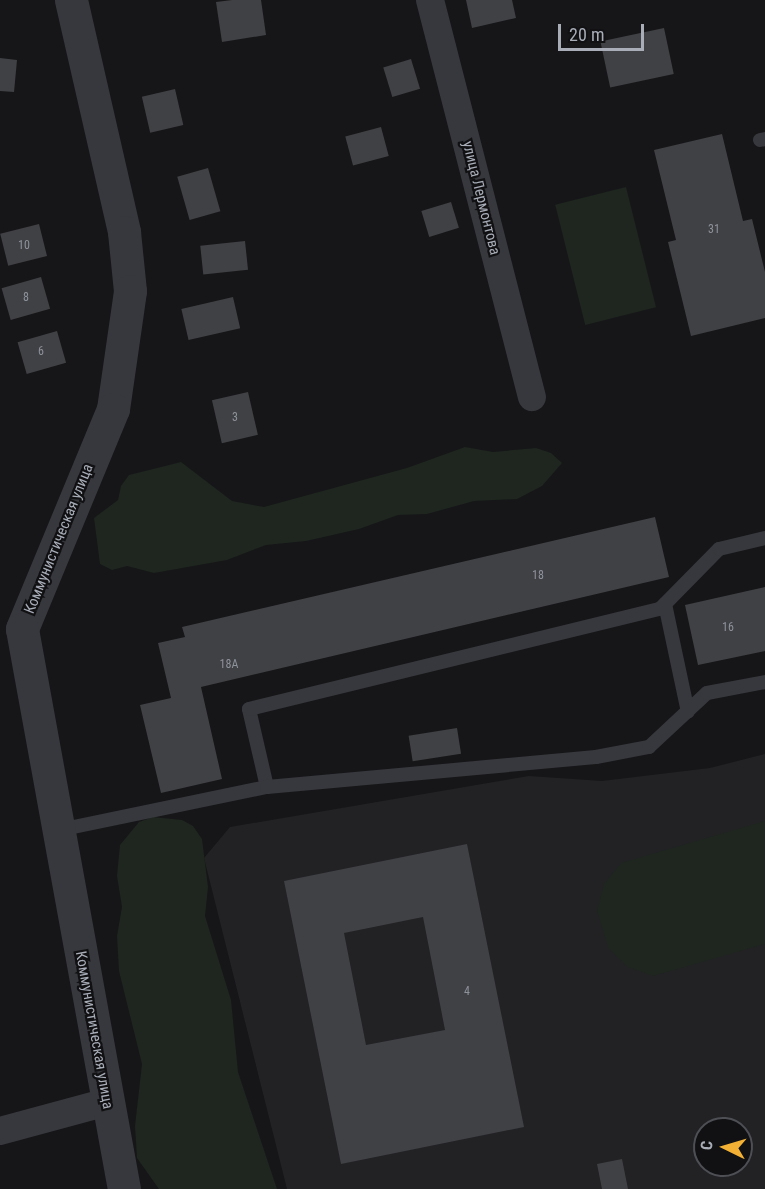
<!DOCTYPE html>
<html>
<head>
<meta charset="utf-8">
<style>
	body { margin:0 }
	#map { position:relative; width:765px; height:1189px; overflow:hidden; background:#161618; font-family:"Roboto Condensed",sans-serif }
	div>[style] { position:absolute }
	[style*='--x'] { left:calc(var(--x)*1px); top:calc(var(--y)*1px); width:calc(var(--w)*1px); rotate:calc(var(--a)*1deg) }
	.built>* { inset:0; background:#222225 }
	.green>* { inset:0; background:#1e261f; transform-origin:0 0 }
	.building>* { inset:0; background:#404145; transform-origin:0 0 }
	.service>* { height:14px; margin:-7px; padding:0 7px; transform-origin:7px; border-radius:7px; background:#37383d }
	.minor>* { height:28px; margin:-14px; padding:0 14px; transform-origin:14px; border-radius:14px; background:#37383d }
	.tertiary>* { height:33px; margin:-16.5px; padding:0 16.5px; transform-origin:16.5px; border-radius:16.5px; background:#37383d }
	span { translate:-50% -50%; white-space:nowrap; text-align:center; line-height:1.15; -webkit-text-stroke:4.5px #111113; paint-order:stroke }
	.number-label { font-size:12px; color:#8e929b }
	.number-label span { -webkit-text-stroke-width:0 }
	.street-label { font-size:15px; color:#a8adb8 }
	.north { position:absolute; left:693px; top:1117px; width:60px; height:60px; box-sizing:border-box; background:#111113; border:2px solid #4d4f55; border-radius:50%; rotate:275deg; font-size:16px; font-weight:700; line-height:24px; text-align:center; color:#a8adb8 }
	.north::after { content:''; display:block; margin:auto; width:21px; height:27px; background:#f2b134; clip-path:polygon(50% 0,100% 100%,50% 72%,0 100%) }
	.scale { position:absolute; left:558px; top:24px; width:86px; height:27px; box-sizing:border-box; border:3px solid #a8adb8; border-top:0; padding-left:8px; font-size:18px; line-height:21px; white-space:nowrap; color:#a8adb8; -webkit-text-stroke:4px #111113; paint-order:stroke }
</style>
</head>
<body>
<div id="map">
	<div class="built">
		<i style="clip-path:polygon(evenodd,765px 754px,765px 1189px,287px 1189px,204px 858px,230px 827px,529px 776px,602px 781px,710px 768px,765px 754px,705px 1129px,741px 1129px,741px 1165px,705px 1165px,705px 1129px)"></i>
	</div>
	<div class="green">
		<i style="left:626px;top:187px;width:124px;height:73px;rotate:76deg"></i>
		<i style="clip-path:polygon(465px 447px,493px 452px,536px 448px,551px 453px,562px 463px,542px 486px,517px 499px,474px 501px,427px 514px,398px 515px,359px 529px,306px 541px,266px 545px,227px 560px,154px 573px,127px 566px,112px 570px,100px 564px,94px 518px,118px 500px,121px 486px,129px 475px,181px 462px,232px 501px,264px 507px,407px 468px)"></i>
		<i style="clip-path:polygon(153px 817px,182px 820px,193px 826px,202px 839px,208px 887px,205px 916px,231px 1000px,238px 1072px,277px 1189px,159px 1189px,137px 1158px,135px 1126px,142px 1064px,119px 971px,117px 936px,122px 907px,117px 876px,120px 845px,139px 822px)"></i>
		<i style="clip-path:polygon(765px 821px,765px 944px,653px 976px,628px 967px,608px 948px,597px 910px,604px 884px,621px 863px)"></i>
	</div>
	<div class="building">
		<i style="clip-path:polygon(232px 0,261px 0,266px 35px,222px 42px,216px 2px)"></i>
		<i style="clip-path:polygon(466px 0,512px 0,516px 18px,472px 28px)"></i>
		<i style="left:664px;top:28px;width:47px;height:65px;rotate:78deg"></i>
		<i style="clip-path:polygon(0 58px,17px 60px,14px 92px,0 91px)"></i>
		<i style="left:411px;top:59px;width:31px;height:29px;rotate:73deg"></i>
		<i style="left:175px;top:89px;width:37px;height:34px;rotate:77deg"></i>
		<i style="left:381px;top:127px;width:30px;height:37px;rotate:75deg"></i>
		<i style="clip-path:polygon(722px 134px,743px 221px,752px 219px,765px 272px,765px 318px,691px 336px,668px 242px,676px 240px,654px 150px)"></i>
		<i style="left:208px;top:168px;width:45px;height:32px;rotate:74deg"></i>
		<i style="left:451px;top:202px;width:27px;height:31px;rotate:73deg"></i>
		<i style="left:39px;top:224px;width:33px;height:40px;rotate:76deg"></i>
		<i style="left:245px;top:241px;width:29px;height:45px;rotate:84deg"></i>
		<i style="left:41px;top:277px;width:33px;height:41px;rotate:74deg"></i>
		<i style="left:233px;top:297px;width:32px;height:53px;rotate:77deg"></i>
		<i style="left:57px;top:331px;width:33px;height:41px;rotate:74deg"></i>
		<i style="left:248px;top:392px;width:44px;height:37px;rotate:77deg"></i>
		<i style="clip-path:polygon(655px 517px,669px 577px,201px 687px,222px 779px,161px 793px,140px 705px,171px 698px,158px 643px,185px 637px,182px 627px)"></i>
		<i style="clip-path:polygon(765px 587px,765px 651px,698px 665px,685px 605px)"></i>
		<i style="left:457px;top:728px;width:26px;height:49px;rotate:81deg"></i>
		<i style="clip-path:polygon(evenodd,467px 844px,524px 1127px,341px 1164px,284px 881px,467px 844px,423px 917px,445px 1030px,366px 1045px,344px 933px,423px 917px)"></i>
		<i style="clip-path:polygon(622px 1159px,628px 1189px,602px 1189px,597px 1164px)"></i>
	</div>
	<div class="service">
		<i style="--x:760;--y:140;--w:5;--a:-11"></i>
		<i style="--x:665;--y:604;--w:110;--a:78"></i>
		<i style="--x:267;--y:787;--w:80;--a:-103"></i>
		<i style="--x:249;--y:709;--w:423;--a:-13.7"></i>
		<i style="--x:660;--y:609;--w:84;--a:-45.5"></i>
		<i style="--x:719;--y:549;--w:47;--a:-13.4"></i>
		<i style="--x:59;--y:830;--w:212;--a:-11.7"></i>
		<i style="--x:267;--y:787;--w:330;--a:-5.2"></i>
		<i style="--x:596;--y:757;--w:54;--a:-10.7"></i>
		<i style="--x:649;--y:747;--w:79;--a:-43"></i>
		<i style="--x:707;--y:693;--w:59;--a:-10.7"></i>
	</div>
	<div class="minor">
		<i style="--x:430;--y:0;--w:410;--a:75.6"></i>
		<i style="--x:0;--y:1131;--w:111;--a:-15.2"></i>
	</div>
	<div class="tertiary">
		<i style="--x:71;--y:0;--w:238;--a:77.1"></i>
		<i style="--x:124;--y:232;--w:59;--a:84.2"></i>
		<i style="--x:130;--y:291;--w:119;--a:98.2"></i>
		<i style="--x:113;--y:409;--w:238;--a:112.5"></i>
		<i style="--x:22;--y:629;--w:569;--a:79.68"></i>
	</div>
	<div class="number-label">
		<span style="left:714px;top:230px">31</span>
		<span style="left:24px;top:246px">10</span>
		<span style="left:26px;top:298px">8</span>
		<span style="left:41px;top:352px">6</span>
		<span style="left:235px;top:418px">3</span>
		<span style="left:538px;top:576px">18</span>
		<span style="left:728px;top:628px">16</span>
		<span style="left:229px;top:665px">18А</span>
		<span style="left:467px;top:992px">4</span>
	</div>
	<div class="street-label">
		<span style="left:481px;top:198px;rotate:76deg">улица Лермонтова</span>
		<span style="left:59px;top:539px;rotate:-68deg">Коммунистическая улица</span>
		<span style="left:94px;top:1030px;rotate:80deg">Коммунистическая улица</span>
	</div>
	<div class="north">С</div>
	<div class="scale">20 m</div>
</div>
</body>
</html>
